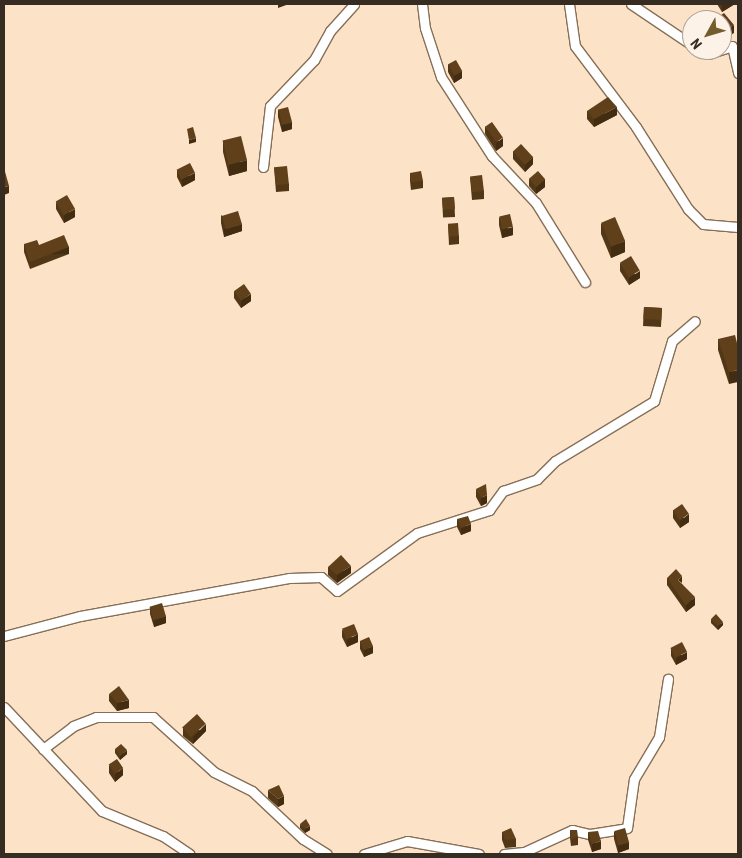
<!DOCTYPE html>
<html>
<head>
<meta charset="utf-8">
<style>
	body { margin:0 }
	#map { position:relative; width:742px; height:858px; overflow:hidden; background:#fce2c7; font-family:"Roboto Condensed",sans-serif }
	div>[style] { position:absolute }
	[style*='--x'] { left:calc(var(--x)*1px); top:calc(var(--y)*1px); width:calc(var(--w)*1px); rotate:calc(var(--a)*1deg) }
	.roads { filter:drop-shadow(1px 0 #866f57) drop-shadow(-1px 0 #866f57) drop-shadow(0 1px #866f57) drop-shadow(0 -1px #866f57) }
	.minor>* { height:9px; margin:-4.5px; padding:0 4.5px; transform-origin:4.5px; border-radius:4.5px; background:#fff }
	.wall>* { inset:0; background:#523717; transform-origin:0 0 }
	.shaded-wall>* { inset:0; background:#422d13; transform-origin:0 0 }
	.building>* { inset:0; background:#5f401b; transform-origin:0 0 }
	span { translate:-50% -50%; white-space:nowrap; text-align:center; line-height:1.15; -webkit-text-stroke:5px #fcf2e7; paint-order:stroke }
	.frame { position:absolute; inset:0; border:5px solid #362c22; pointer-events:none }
	.north { position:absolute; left:682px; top:10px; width:50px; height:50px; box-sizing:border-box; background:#fcf2e7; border:1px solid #ada398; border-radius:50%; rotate:231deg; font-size:14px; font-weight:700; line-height:20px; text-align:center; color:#362c22 }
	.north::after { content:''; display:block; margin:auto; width:18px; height:22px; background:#745d2d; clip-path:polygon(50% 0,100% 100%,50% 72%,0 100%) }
</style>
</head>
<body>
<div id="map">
	<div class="roads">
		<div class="minor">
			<i style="--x:422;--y:4;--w:24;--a:83"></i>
			<i style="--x:425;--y:28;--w:52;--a:71.9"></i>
			<i style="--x:441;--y:77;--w:94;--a:57.2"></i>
			<i style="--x:492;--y:156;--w:64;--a:46.9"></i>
			<i style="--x:536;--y:203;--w:93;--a:58.2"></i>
			<i style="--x:569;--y:4;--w:42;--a:81.9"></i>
			<i style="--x:575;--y:46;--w:101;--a:53"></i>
			<i style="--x:636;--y:127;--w:97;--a:57.6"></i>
			<i style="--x:688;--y:209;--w:21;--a:45"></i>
			<i style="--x:703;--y:224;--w:35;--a:5"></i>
			<i style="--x:631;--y:4;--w:73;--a:33.9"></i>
			<i style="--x:700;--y:50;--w:9;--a:27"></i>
			<i style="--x:708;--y:54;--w:25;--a:-18"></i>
			<i style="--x:732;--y:46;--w:28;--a:77"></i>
			<i style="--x:263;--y:167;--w:61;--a:-83.5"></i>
			<i style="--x:270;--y:106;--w:64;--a:-46.3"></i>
			<i style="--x:314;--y:60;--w:33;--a:-61"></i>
			<i style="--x:330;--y:31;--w:36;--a:-48"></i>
			<i style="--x:4;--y:636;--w:79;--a:-14.7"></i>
			<i style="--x:80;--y:616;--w:212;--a:-10.3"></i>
			<i style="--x:289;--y:578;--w:32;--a:-2"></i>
			<i style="--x:321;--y:577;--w:21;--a:41"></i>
			<i style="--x:337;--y:591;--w:99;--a:-35.9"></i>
			<i style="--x:417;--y:533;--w:76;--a:-17.7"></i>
			<i style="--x:489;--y:510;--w:24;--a:-54"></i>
			<i style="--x:503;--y:491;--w:36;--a:-19"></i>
			<i style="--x:537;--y:479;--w:25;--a:-45"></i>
			<i style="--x:555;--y:461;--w:116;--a:-31.2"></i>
			<i style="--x:654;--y:401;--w:63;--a:-73.3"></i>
			<i style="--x:672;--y:341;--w:30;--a:-41"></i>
			<i style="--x:4;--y:707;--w:143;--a:46.7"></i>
			<i style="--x:102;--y:811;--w:66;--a:22.3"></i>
			<i style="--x:163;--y:836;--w:32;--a:34"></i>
			<i style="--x:43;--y:749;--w:38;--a:-37"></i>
			<i style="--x:73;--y:726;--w:25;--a:-21"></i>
			<i style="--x:96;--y:717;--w:57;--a:0"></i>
			<i style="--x:153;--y:717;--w:82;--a:42"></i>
			<i style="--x:214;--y:772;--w:42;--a:26.6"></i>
			<i style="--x:252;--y:791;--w:70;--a:43.3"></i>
			<i style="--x:303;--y:839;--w:28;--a:32"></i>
			<i style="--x:364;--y:854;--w:45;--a:-16.8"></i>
			<i style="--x:407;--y:841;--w:73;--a:10.2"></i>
			<i style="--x:504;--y:854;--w:20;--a:-6"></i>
			<i style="--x:524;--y:852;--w:53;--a:-24.6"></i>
			<i style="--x:572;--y:830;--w:18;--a:13"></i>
			<i style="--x:590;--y:834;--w:37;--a:-9"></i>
			<i style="--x:627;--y:828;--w:49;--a:-81.9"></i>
			<i style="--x:634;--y:779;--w:49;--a:-59.2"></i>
			<i style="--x:659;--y:737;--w:59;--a:-81.2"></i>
		</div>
	</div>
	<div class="wall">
		<i style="clip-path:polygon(717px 4px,735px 4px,722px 12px)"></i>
		<i style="clip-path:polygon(448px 64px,462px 78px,454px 83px,448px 72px)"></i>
		<i style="clip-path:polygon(278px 109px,292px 129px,282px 132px,278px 117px)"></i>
		<i style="clip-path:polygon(587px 111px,617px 115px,594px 127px,587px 119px)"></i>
		<i style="clip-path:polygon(485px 126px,503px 146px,496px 151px,485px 134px)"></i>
		<i style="clip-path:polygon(223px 141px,247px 171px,229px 176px,223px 152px)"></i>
		<i style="clip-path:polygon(513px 151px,533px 164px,525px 172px,513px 159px)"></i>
		<i style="clip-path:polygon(274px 167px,289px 184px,289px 191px,276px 192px)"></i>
		<i style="clip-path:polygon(177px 170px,195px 180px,182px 187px,177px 177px)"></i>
		<i style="clip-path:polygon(410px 173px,423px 181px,423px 188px,411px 190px,410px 181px)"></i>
		<i style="clip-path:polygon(470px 177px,484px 191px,484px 199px,472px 200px)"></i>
		<i style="clip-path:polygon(529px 179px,545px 187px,536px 194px,529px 186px)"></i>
		<i style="left:454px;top:197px;width:20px;height:12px;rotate:87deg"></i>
		<i style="clip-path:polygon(56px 202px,75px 217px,64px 223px,56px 209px)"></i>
		<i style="clip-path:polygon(221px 215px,242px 231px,224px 237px,221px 223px)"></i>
		<i style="clip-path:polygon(499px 217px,513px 235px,502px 238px,499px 225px)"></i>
		<i style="clip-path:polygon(601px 223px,625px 252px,611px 258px,601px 234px)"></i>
		<i style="clip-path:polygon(448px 224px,459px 236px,459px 244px,449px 245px)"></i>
		<i style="clip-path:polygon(24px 244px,39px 245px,69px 254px,30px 269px,24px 252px)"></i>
		<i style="clip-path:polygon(620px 263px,640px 278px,629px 285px,620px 271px)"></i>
		<i style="clip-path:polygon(234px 291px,251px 301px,241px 308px,234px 298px)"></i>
		<i style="left:644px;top:307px;width:18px;height:19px;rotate:3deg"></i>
		<i style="clip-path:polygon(718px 339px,738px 347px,729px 384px,718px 350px)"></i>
		<i style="clip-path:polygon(476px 489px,487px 503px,481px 506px,476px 497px)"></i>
		<i style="clip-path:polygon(673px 510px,689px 522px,680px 528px,673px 518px)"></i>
		<i style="clip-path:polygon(457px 519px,471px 531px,461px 535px,457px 527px)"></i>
		<i style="clip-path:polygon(328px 567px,351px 573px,337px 583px,328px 575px)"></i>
		<i style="clip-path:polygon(667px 578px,682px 584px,695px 605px,686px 612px,667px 585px)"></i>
		<i style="clip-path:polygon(150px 607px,166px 623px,154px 627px,150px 614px)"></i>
		<i style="clip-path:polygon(711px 619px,723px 625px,718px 630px,711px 623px)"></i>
		<i style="clip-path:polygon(342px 630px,358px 642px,347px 647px,342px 637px)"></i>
		<i style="clip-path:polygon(360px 641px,373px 653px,364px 657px,360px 649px)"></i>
		<i style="clip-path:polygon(671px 648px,687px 659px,676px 665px,671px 656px)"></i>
		<i style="clip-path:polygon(109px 694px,129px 708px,117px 711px,109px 701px)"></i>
		<i style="clip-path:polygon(183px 728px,206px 731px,193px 744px,183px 736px)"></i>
		<i style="clip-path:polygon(115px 749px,127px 754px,120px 760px,115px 753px)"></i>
		<i style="clip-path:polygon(109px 765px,123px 775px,115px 782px,109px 773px)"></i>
		<i style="clip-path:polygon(268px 790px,284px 804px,278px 807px,268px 798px)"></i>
		<i style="clip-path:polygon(300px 824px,310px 830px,305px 833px,300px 828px)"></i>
		<i style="clip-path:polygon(570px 830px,578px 837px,578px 845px,571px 846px,570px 838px)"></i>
		<i style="clip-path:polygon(614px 831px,629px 849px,618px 853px,614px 839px)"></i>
		<i style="clip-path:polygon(502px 832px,516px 839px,516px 847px,505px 848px,502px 840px)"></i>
		<i style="clip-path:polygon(588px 832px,601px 849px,592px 852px,588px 840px)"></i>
	</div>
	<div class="shaded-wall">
		<i style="clip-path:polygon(278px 4px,289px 4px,278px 8px)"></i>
		<i style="clip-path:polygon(724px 4px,735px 4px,722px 12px,722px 5px)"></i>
		<i style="clip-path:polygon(734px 25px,734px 33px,722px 40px,722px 32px)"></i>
		<i style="clip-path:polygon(462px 71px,462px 78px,454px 83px,454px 75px)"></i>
		<i style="clip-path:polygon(617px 107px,617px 115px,594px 127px,594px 119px)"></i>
		<i style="clip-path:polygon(292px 122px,292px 129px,282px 132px,282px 124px)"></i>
		<i style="clip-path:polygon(196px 138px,196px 142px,189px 144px,189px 140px)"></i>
		<i style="clip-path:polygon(503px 138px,503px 146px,496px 151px,496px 143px)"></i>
		<i style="clip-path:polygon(533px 157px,533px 164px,525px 172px,525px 164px)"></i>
		<i style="clip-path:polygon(247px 160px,247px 171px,229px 176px,229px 165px)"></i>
		<i style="clip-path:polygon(195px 173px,195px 180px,182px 187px,182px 179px)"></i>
		<i style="clip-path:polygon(545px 179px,545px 187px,536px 194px,536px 186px)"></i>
		<i style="clip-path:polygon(9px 186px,9px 193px,4px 195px,4px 187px)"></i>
		<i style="clip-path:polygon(75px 209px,75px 217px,64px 223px,64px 215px)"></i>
		<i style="clip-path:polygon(242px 224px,242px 231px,224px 237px,224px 229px)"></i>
		<i style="clip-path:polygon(513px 227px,513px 235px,502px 238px,502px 230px)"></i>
		<i style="clip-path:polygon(625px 241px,625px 252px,611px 258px,611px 246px)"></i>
		<i style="left:69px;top:247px;width:7px;height:42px;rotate:90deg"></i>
		<i style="clip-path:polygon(640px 271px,640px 278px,629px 285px,629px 278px)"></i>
		<i style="clip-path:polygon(251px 294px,251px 301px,241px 308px,241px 300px)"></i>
		<i style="clip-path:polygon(738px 370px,738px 382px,729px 384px,729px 372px)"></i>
		<i style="clip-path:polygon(487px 495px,487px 503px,481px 506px,481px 498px)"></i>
		<i style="clip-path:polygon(689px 514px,689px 522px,680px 528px,680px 521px)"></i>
		<i style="clip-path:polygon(471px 524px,471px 531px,461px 535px,461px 528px)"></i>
		<i style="clip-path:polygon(351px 566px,351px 573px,337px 583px,337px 575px)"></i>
		<i style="clip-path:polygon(682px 576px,682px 583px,678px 580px)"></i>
		<i style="clip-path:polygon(695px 597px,695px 605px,686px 612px,686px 605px)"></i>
		<i style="clip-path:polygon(166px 616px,166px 623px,154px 627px,154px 619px)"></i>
		<i style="clip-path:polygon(723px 622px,723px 625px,718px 630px,718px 626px)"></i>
		<i style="clip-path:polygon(358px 634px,358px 642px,347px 647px,347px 640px)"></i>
		<i style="clip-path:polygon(373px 646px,373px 653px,364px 657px,364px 650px)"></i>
		<i style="clip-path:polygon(687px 652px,687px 659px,676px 665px,676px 658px)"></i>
		<i style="clip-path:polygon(129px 700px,129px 708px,117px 711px,117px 703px)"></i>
		<i style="clip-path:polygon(206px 724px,206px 731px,193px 744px,193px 737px)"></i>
		<i style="clip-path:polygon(127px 750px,127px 754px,120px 760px,120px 756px)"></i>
		<i style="clip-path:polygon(123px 768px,123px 775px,115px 782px,115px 774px)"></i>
		<i style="clip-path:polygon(284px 796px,284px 804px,278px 807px,278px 799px)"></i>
		<i style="clip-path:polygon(310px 826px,310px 830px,305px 833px,305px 829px)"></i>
		<i style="clip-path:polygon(601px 841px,601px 849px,592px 852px,592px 844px)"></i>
		<i style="clip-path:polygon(629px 842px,629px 849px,618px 853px,618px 845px)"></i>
	</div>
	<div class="building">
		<i style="clip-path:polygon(724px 13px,734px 25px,722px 32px,722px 20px,714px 20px)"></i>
		<i style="left:456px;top:60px;width:13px;height:9px;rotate:61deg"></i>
		<i style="clip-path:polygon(608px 97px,617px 107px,594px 119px,587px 111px)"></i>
		<i style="left:288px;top:107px;width:16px;height:10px;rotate:75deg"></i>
		<i style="left:492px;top:122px;width:19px;height:8px;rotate:55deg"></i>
		<i style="clip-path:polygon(193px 127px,196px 138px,189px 140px,187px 129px)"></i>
		<i style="left:241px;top:136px;width:25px;height:19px;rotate:76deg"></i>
		<i style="left:521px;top:144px;width:18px;height:11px;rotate:47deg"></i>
		<i style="left:190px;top:163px;width:11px;height:15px;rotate:63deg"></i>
		<i style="left:287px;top:166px;width:18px;height:13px;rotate:84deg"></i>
		<i style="clip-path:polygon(4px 168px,9px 186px,4px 187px)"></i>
		<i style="clip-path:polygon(421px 171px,423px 181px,411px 182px,410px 173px)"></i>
		<i style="left:538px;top:171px;width:11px;height:12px;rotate:49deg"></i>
		<i style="left:482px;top:175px;width:16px;height:12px;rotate:83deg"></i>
		<i style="left:67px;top:195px;width:16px;height:13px;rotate:60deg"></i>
		<i style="left:454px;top:197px;width:12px;height:12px;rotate:85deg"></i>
		<i style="left:238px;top:211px;width:14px;height:17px;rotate:73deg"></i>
		<i style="left:510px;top:214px;width:13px;height:11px;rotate:77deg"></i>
		<i style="left:615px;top:217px;width:26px;height:15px;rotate:67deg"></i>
		<i style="left:458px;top:223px;width:13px;height:10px;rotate:86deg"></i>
		<i style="clip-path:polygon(64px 235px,69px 247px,30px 262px,24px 244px,37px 240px,39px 245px)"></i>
		<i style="left:631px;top:256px;width:17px;height:13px;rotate:59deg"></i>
		<i style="left:244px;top:284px;width:12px;height:12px;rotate:55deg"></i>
		<i style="left:644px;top:307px;width:18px;height:12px;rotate:3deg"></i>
		<i style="clip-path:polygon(735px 335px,738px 347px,738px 370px,729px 372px,718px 339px)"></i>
		<i style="clip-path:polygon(486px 484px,487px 495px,481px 498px,476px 489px)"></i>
		<i style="left:682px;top:504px;width:12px;height:11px;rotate:55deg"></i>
		<i style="clip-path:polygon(468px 516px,471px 524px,461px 528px,457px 519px)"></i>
		<i style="clip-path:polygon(341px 555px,351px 566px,337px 575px,328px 567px)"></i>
		<i style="clip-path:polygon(676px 569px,682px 576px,678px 580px,695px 597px,686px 605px,667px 578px)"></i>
		<i style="left:162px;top:603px;width:14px;height:13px;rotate:73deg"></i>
		<i style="clip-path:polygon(716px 614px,723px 622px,718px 626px,711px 619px)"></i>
		<i style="left:354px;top:624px;width:11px;height:13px;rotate:68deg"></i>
		<i style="left:369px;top:637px;width:10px;height:10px;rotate:66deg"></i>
		<i style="left:682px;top:642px;width:11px;height:13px;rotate:63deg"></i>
		<i style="clip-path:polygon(119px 686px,129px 700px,117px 703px,109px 694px)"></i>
		<i style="left:197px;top:714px;width:13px;height:20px;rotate:48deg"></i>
		<i style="clip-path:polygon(121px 744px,127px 750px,120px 756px,115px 749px)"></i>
		<i style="left:117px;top:759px;width:11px;height:10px;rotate:56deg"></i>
		<i style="clip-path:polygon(279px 785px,284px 796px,278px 799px,268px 790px)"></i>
		<i style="clip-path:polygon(306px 819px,310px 826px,305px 829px,300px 824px)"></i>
		<i style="clip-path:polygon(511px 828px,516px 839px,505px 840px,502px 832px)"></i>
		<i style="left:625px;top:828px;width:15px;height:11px;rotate:74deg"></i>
		<i style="clip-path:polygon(570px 830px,577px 830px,578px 837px,571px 839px)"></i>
		<i style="clip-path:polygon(598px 831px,601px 841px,592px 844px,588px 832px)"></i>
	</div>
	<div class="frame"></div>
	<div class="north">N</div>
</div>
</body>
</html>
